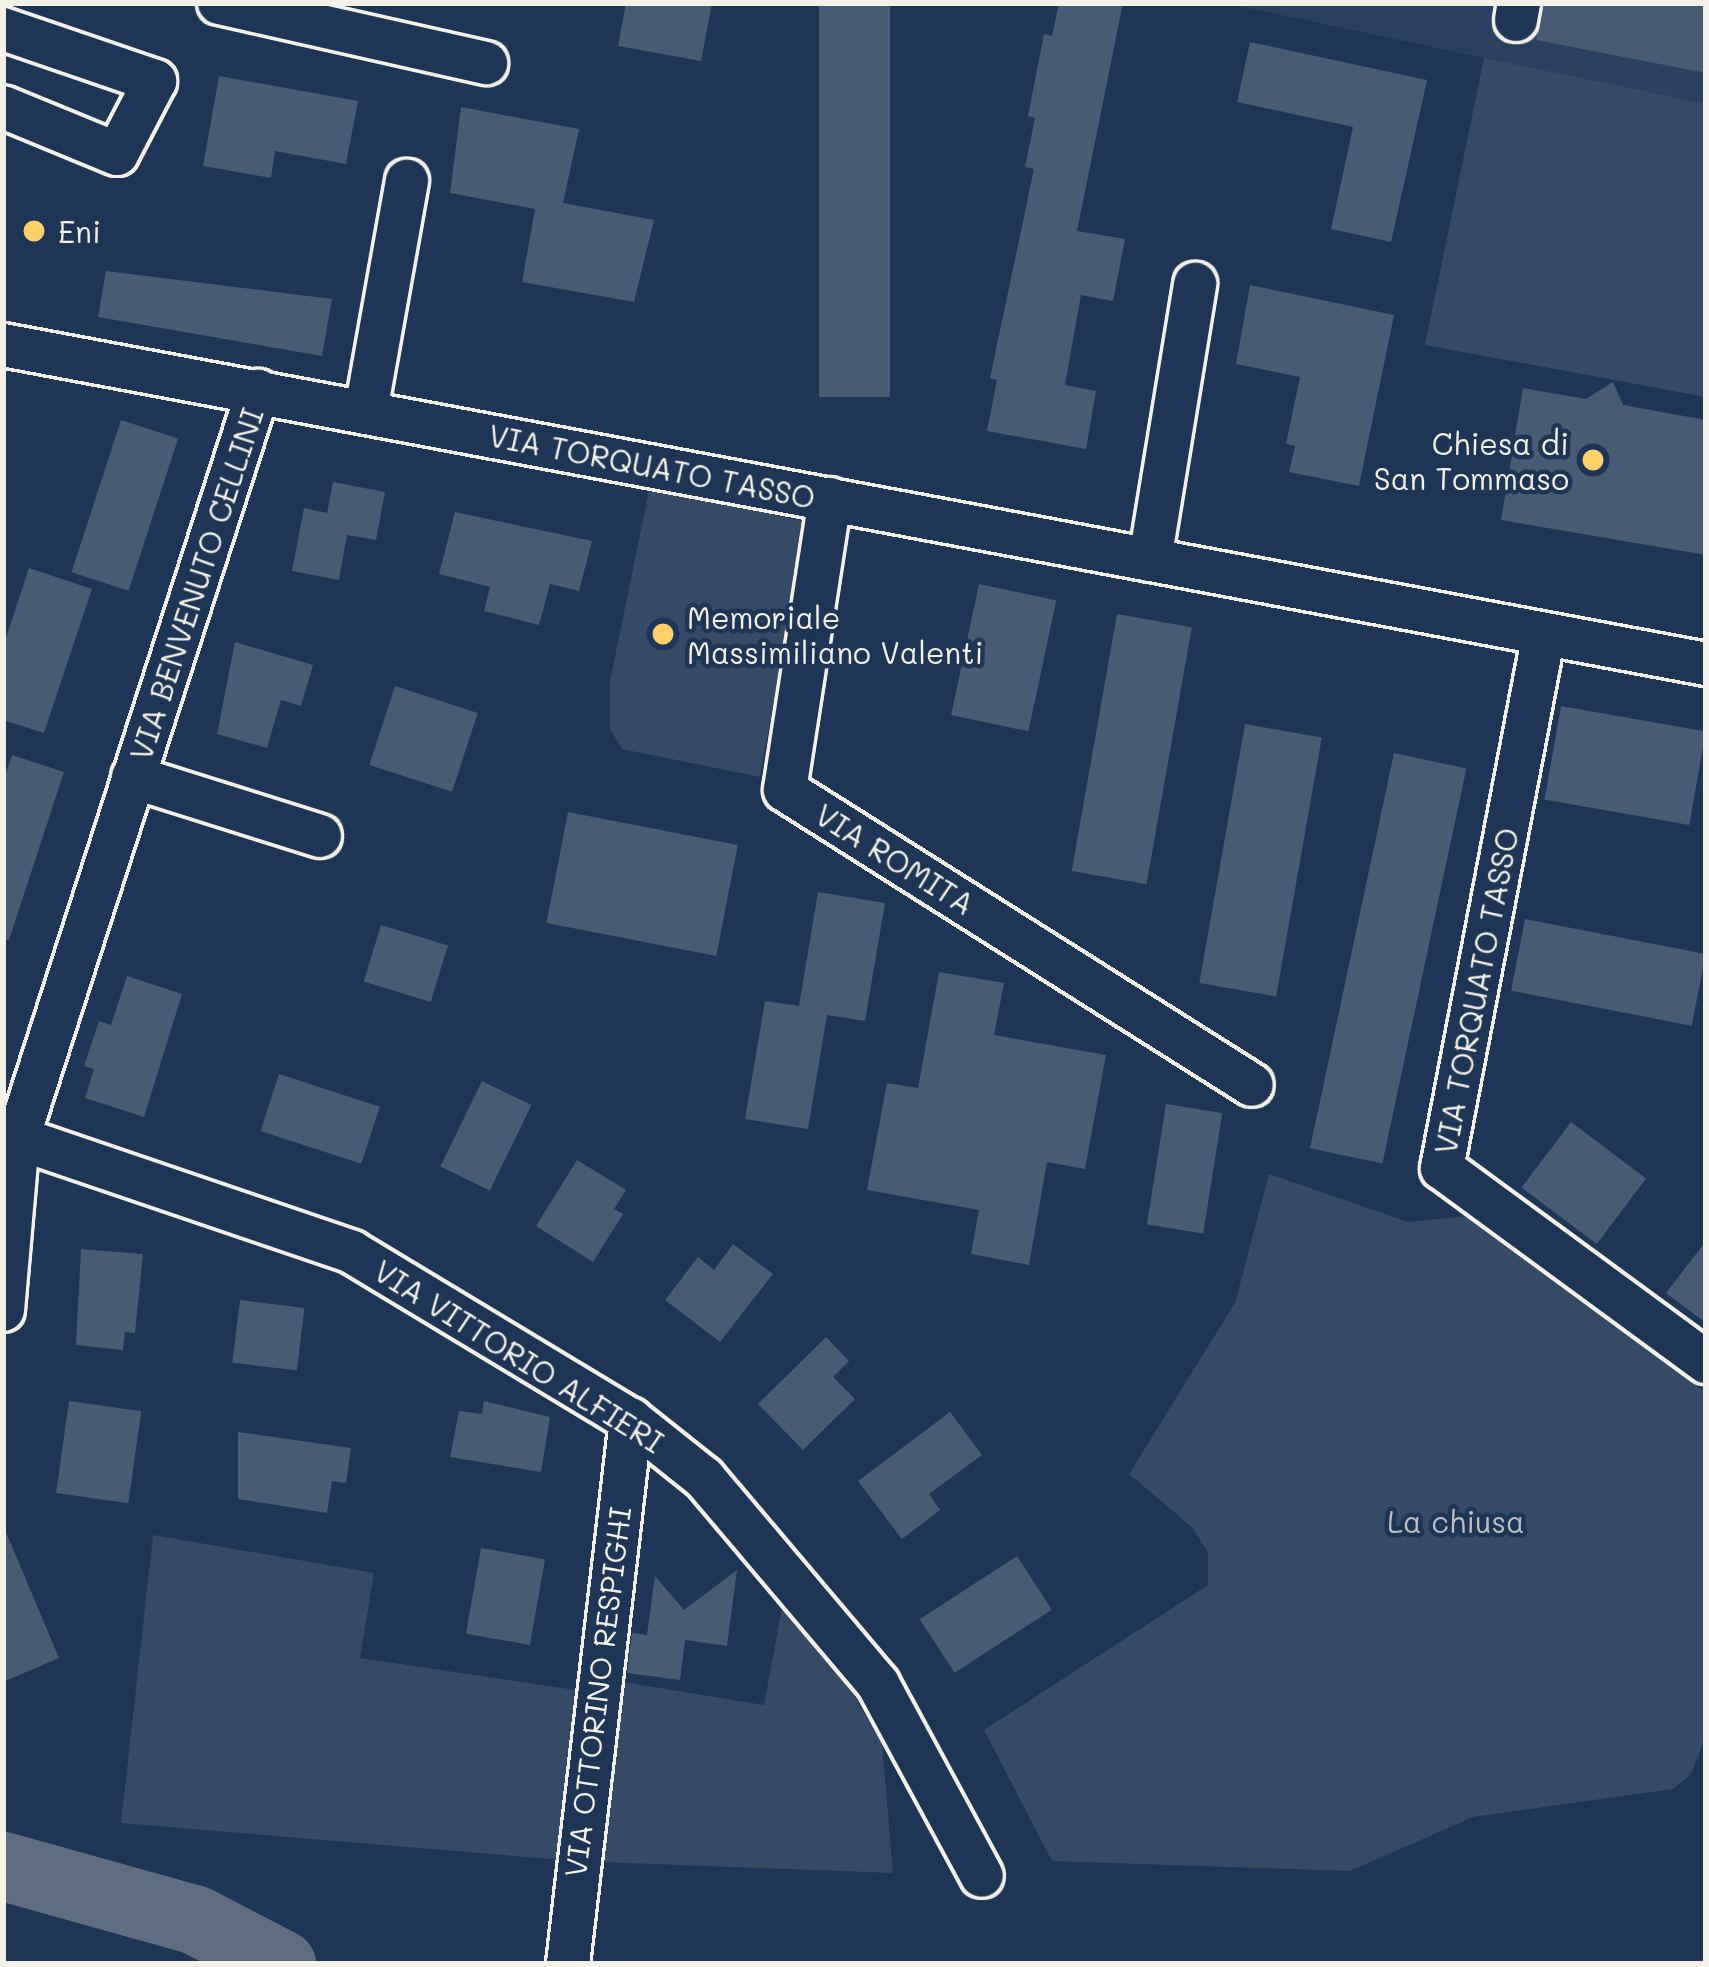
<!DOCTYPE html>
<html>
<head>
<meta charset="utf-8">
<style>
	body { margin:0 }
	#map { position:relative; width:1709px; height:1967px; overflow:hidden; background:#1d3557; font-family:Mali,sans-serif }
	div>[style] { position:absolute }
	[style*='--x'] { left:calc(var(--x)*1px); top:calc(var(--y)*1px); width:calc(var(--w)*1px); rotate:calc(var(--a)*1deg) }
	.built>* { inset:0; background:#2a4060 }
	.green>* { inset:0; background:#354a67 }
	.river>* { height:69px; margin:-34.5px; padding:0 34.5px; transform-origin:34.5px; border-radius:34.5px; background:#5e6d82 }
	.building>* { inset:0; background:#485b74; transform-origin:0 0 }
	.roads { filter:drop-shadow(3px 0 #f4f1e8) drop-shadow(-3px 0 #f4f1e8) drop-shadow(0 3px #f4f1e8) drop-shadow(0 -3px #f4f1e8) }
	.minor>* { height:42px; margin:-21px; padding:0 21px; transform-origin:21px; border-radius:21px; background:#1d3557 }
	.dots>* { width:33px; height:33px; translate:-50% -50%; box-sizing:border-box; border:6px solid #1d3557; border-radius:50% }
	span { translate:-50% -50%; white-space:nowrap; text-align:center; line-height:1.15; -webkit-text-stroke:9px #1d3557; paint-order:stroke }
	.poi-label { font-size:30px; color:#f4f1e8 }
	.left { translate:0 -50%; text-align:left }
	.right { translate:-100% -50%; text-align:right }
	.street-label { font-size:30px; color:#f4f1e8 }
	.park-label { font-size:30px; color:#bbbfc1 }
	.frame { position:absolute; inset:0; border:6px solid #f4f1e8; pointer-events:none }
</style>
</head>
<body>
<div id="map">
	<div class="built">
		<i style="clip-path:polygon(1225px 3px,1706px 3px,1706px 105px,1484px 58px)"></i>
	</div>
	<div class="green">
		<i style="clip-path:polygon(1484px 58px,1706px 104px,1706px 397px,1425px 345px)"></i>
		<i style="clip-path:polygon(650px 486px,806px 522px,760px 777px,622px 749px,610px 729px,610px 681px)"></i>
		<i style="clip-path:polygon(1269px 1174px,1408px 1222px,1470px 1216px,1706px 1393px,1706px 1735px,1691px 1774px,1673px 1789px,1473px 1817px,1350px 1871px,1052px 1861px,984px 1730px,1208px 1585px,1208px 1553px,1193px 1528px,1129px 1474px,1235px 1303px)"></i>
		<i style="clip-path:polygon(153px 1535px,374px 1573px,360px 1658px,596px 1693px,598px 1678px,764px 1705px,784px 1597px,820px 1638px,882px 1743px,893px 1873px,575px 1861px,121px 1823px)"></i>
	</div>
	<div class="river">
		<i style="--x:3;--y:1866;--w:200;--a:15.6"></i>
		<i style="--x:196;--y:1920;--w:96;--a:27.4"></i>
	</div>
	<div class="building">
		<i style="clip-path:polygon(626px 3px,712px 3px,701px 61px,618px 46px)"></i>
		<i style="left:819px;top:3px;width:71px;height:394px"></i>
		<i style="clip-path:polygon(1059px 3px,1123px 3px,1077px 231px,1125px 239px,1113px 301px,1081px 295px,1065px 385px,1096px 391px,1086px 449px,987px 431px,997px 380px,990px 378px,1034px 169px,1025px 167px,1035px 118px,1028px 116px,1044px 34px,1052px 36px)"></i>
		<i style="clip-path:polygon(1544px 3px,1706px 3px,1706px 73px,1536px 40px)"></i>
		<i style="clip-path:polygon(1250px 42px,1427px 80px,1391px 242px,1331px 229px,1353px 127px,1237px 102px)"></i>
		<i style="clip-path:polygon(219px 76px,358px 101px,346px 164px,275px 151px,271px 178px,203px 166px)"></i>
		<i style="clip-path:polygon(461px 107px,579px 129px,563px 203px,654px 220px,634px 302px,522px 282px,535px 209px,450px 193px)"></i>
		<i style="clip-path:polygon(106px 271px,332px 299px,322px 356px,98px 317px)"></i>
		<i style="clip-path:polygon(1250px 285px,1394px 315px,1359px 486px,1289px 472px,1295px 446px,1286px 444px,1300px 377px,1236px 364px)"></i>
		<i style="clip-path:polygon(1613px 382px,1623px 405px,1706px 420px,1706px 555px,1501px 520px,1523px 388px,1586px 399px)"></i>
		<i style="left:121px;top:420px;width:60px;height:160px;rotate:18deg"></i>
		<i style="clip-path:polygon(333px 482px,385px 492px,376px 540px,347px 535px,339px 580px,292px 571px,304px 508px,327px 513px)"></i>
		<i style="clip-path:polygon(455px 512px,592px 541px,579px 591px,550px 584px,539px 625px,484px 611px,490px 587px,439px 574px)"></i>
		<i style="clip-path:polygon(29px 568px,92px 589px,44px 733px,3px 720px,3px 647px)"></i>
		<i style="left:979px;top:584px;width:79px;height:134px;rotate:12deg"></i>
		<i style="left:1117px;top:614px;width:76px;height:261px;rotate:10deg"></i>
		<i style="clip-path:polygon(235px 642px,313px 665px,301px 706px,281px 700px,267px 748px,217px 734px)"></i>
		<i style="left:395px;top:686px;width:87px;height:83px;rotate:18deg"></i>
		<i style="left:1561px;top:706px;width:147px;height:95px;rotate:10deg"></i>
		<i style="left:1245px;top:724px;width:78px;height:263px;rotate:10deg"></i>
		<i style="left:1394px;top:753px;width:74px;height:404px;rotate:12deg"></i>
		<i style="clip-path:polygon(12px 755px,64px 772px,9px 940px,3px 939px,3px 782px)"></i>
		<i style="left:568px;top:812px;width:173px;height:113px;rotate:11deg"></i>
		<i style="clip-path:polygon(818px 892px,885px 903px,865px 1021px,827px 1015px,808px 1129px,745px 1119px,765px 1001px,799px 1006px)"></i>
		<i style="left:1525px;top:919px;width:184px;height:73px;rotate:11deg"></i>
		<i style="left:381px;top:925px;width:70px;height:59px;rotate:17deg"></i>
		<i style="clip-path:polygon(939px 972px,1004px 983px,994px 1035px,1106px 1055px,1085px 1169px,1047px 1162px,1029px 1265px,971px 1254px,979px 1210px,867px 1190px,887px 1083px,918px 1088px)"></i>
		<i style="clip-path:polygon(127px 976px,182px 994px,144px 1117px,85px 1098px,94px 1069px,84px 1066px,99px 1021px,111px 1025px)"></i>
		<i style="left:279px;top:1074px;width:106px;height:60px;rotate:18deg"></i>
		<i style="left:482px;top:1081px;width:55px;height:95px;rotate:26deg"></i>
		<i style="left:1166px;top:1104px;width:57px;height:122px;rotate:9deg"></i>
		<i style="left:1571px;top:1122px;width:94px;height:82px;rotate:37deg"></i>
		<i style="clip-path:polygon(577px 1160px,626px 1190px,614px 1209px,623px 1214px,593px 1262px,536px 1226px)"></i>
		<i style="clip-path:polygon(1706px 1241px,1706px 1323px,1666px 1293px)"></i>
		<i style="clip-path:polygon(733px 1244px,773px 1274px,720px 1342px,665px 1300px,698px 1257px,714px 1270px)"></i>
		<i style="clip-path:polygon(81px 1249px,143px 1254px,135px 1333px,125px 1332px,123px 1350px,76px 1345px)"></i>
		<i style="left:240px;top:1300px;width:65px;height:63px;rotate:7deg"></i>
		<i style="clip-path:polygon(826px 1337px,849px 1361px,833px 1377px,855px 1399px,803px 1450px,758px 1404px)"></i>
		<i style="left:69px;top:1401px;width:73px;height:93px;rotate:8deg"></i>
		<i style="clip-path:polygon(484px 1401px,550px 1417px,541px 1472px,450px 1457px,459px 1411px,482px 1414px)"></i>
		<i style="clip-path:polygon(950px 1412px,982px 1455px,929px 1494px,940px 1510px,902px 1539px,858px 1481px)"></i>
		<i style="clip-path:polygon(238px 1432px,351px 1448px,346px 1483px,332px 1481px,327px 1513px,238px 1499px)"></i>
		<i style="clip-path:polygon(3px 1525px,59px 1658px,3px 1682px)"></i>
		<i style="left:481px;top:1548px;width:65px;height:87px;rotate:10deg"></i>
		<i style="left:1017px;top:1556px;width:64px;height:116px;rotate:57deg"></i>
		<i style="clip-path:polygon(737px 1570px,727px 1646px,685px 1640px,680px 1680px,627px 1673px,632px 1633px,647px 1635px,655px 1576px,684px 1610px)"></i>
	</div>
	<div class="roads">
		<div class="minor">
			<i style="--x:219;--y:3;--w:274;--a:12.7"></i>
			<i style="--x:1516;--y:20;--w:17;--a:-80"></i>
			<i style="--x:3;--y:29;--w:161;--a:18.9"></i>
			<i style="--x:155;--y:81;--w:82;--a:117.5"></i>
			<i style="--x:117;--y:154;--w:123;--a:-157.6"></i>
			<i style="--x:3;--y:345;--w:1733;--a:10.61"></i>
			<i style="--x:366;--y:411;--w:234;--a:-79.9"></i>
			<i style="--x:830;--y:499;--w:294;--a:98.8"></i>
			<i style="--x:785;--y:790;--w:552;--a:32.28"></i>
			<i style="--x:1150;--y:560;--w:280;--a:-80.7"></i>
			<i style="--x:1544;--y:634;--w:544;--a:100.81"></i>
			<i style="--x:1442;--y:1168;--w:328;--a:36.3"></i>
			<i style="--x:133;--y:777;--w:196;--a:17.5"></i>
			<i style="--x:3;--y:1133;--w:369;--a:18.8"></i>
			<i style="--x:352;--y:1252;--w:326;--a:31.1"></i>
			<i style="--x:631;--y:1420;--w:93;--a:38.5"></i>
			<i style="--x:704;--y:1478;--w:270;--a:49.8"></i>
			<i style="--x:878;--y:1684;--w:218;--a:61.6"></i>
			<i style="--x:3;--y:1310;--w:173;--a:-85"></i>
			<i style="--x:18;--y:1138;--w:785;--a:-72.19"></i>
			<i style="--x:568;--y:1964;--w:548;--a:-83.39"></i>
		</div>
	</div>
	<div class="dots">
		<i style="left:34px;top:231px;background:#ffd166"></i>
		<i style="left:1593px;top:460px;background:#ffd166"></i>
		<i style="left:663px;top:634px;background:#ffd166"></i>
	</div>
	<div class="poi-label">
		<span class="left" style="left:58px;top:231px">Eni</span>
		<span class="right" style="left:1569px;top:460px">Chiesa di<br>San Tommaso</span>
		<span class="left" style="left:687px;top:634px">Memoriale<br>Massimiliano Valenti</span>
	</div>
	<div class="street-label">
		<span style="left:652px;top:466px;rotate:11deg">VIA TORQUATO TASSO</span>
		<span style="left:196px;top:584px;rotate:-72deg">VIA BENVENUTO CELLINI</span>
		<span style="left:895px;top:859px;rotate:32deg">VIA ROMITA</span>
		<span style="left:1476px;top:991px;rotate:-79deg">VIA TORQUATO TASSO</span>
		<span style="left:519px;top:1356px;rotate:32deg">VIA VITTORIO ALFIERI</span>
		<span style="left:597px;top:1692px;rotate:-83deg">VIA OTTORINO RESPIGHI</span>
	</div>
	<div class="park-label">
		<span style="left:1456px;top:1521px">La chiusa</span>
	</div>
	<div class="frame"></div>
</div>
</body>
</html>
